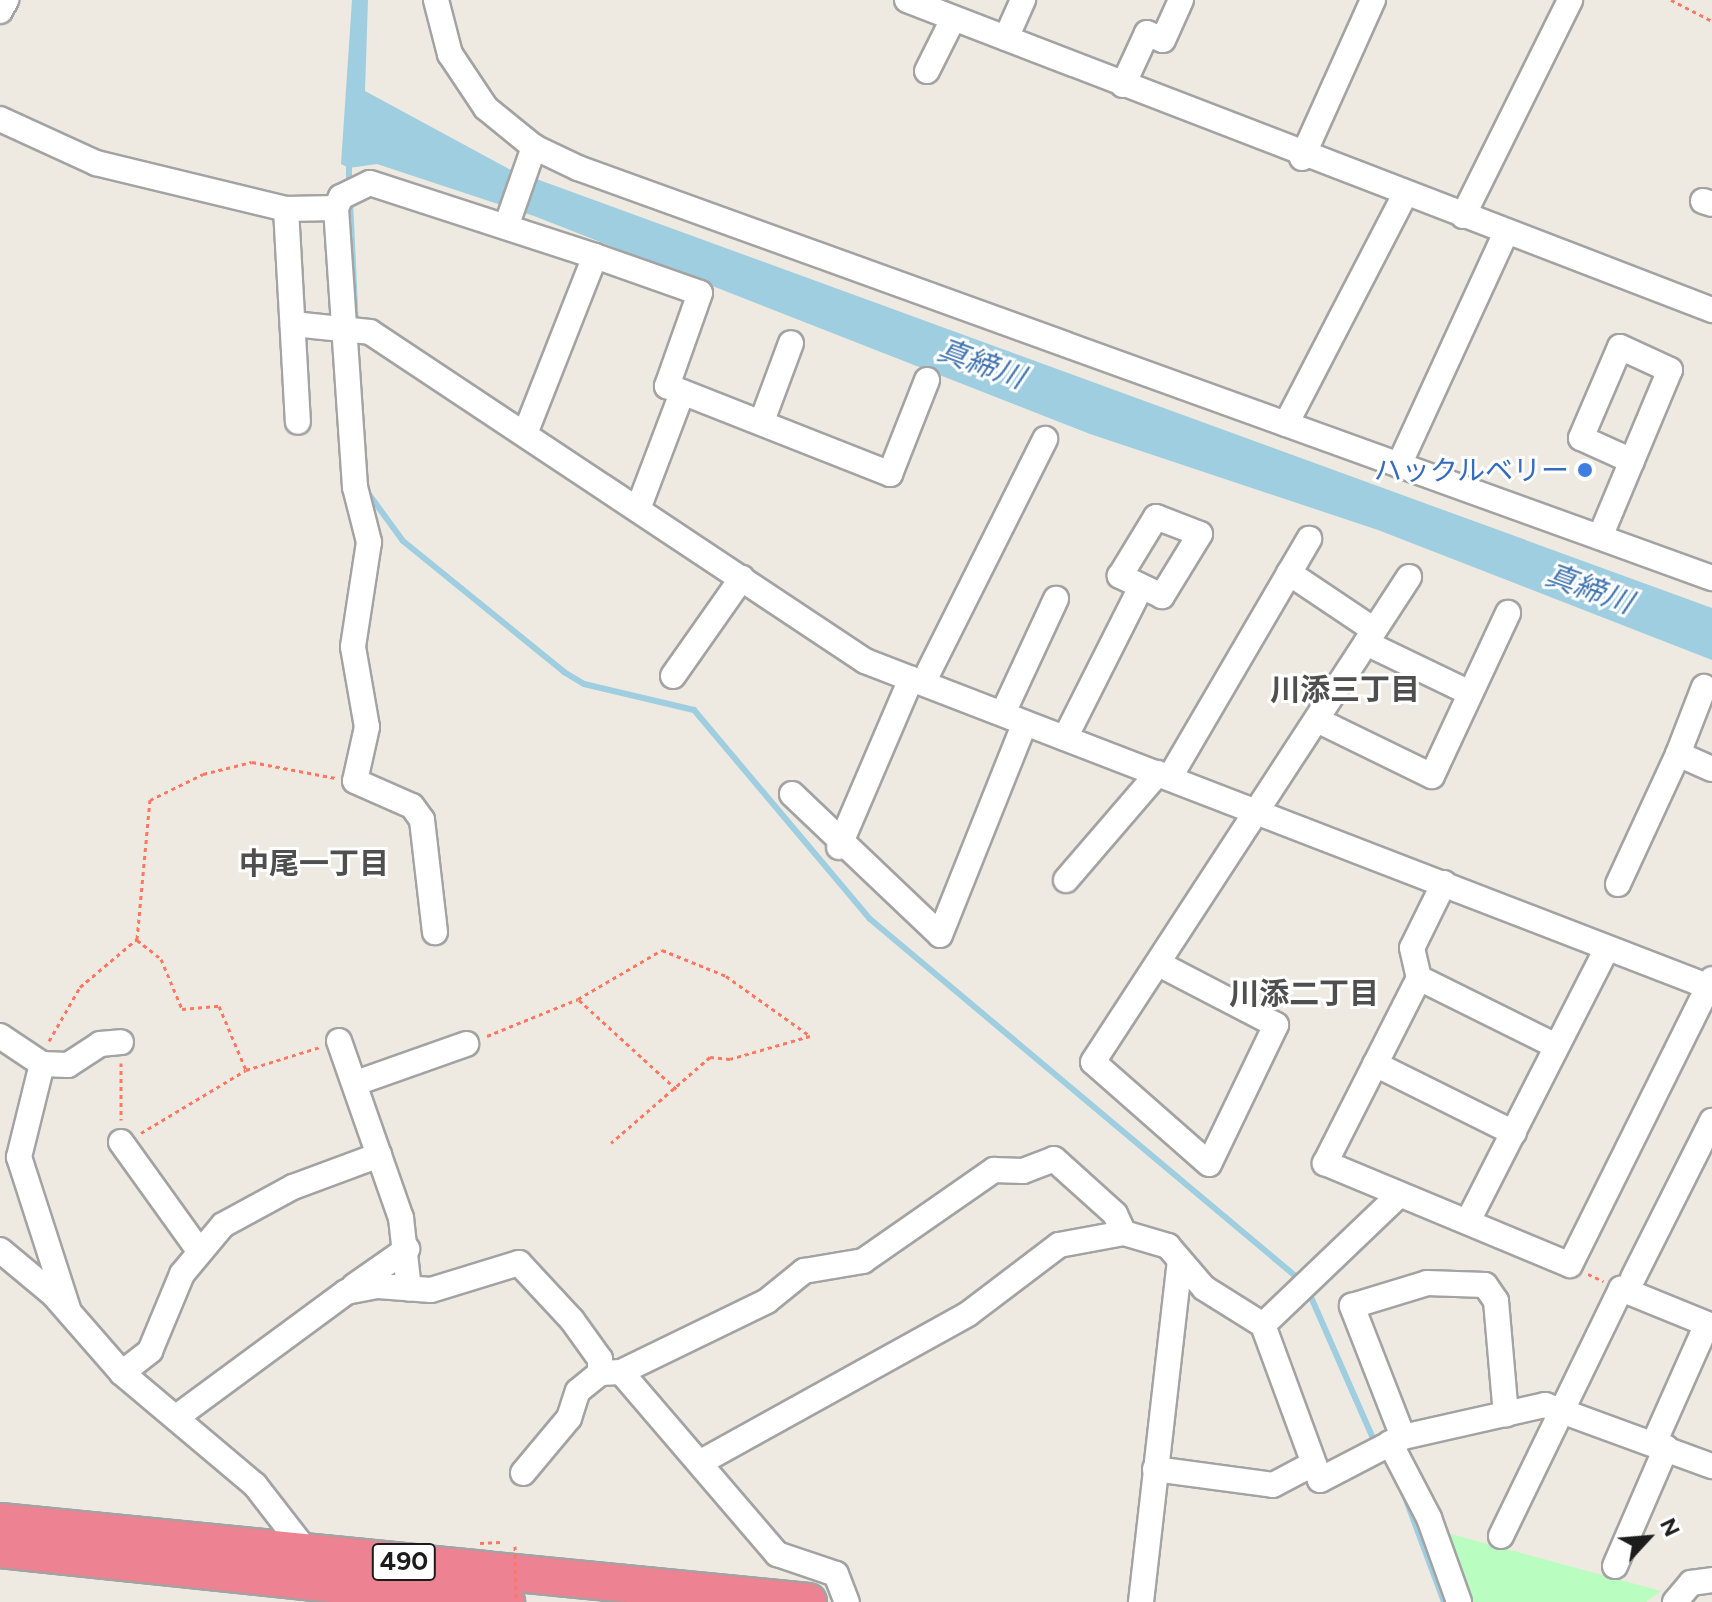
<!DOCTYPE html>
<html>
<head>
<meta charset="utf-8">
<style>
	body { margin:0 }
	#map { position:relative; width:1712px; height:1602px; overflow:hidden; background:#eeeae1; font-family:Figtree,"Noto Sans JP",sans-serif }
	div>[style] { position:absolute }
	[style*='--x'] { left:calc(var(--x)*1px); top:calc(var(--y)*1px); width:calc(var(--w)*1px); rotate:calc(var(--a)*1deg) }
	.park>* { inset:0; background:#b9fdc1 }
	.water>* { inset:0; background:#9ecedf }
	.stream>* { height:6px; margin:-3px; padding:0 3px; transform-origin:3px; border-radius:3px; background:#9ecedf }
	.path>* { height:3px; margin-top:-1.5px; transform-origin:0; background:repeating-linear-gradient(90deg,#ff7761 0 4px,transparent 0 8px) }
	.roads { filter:drop-shadow(2px 0 #a3a3a3) drop-shadow(-2px 0 #a3a3a3) drop-shadow(0 2px #a3a3a3) drop-shadow(0 -2px #a3a3a3) }
	.minor>* { height:24px; margin:-12px; padding:0 12px; transform-origin:12px; border-radius:12px; background:#fff }
	.highway>* { height:36px; margin:-18px; padding:0 18px; transform-origin:18px; border-radius:18px; background:#ec8292 }
	.path-bridge>* { height:3px; margin-top:-1.5px; transform-origin:0; background:repeating-linear-gradient(90deg,#ff7761 0 4px,transparent 0 8px) }
	.dots>* { width:22px; height:22px; translate:-50% -50%; box-sizing:border-box; border:4px solid #fff; border-radius:50% }
	span { translate:-50% -50%; white-space:nowrap; text-align:center; line-height:1.15; -webkit-text-stroke:6px #fff; paint-order:stroke }
	.shield-label span { padding:2px 6px; background:#fff; border:2px solid; border-radius:6px; -webkit-text-stroke-width:0 }
	.shield-label { font-size:26px; color:#1c1c1c; font-weight:700 }
	.shop-label { font-size:28px; color:#366cbe }
	.right { translate:-100% -50%; text-align:right }
	.water-label { font-size:30px; color:#4376b1; font-style:italic }
	.neighbourhood-label { font-size:30px; color:#4f4f4f; font-weight:700 }
	.north { position:absolute; left:1608px; top:1498px; width:80px; height:80px; -webkit-text-stroke:6px #fff; paint-order:stroke; rotate:64deg; font-size:22px; font-weight:700; line-height:32px; text-align:center; color:#1c1c1c }
	.north::after { content:''; display:block; margin:auto; width:28px; height:36px; background:#1c1c1c; clip-path:polygon(50% 0,100% 100%,50% 72%,0 100%) }
</style>
</head>
<body>
<div id="map">
	<div class="park">
		<i style="clip-path:polygon(1440px 1531px,1661px 1591px,1646px 1602px,1465px 1602px)"></i>
	</div>
	<div class="water">
		<i style="clip-path:polygon(352px 0,368px 0,365px 91px,509px 169px,1712px 608px,1712px 660px,1378px 530px,1090px 434px,534px 216px,377px 164px,349px 168px,341px 164px)"></i>
	</div>
	<div class="stream">
		<i style="--x:349;--y:161;--w:25;--a:90"></i>
		<i style="--x:350;--y:201;--w:125;--a:87.3"></i>
		<i style="--x:368;--y:493;--w:59;--a:53.9"></i>
		<i style="--x:403;--y:541;--w:208;--a:39.1"></i>
		<i style="--x:564;--y:672;--w:23;--a:31"></i>
		<i style="--x:584;--y:684;--w:113;--a:13.3"></i>
		<i style="--x:694;--y:710;--w:273;--a:49.9"></i>
		<i style="--x:870;--y:919;--w:561;--a:40.01"></i>
		<i style="--x:1307;--y:1288;--w:171;--a:66.3"></i>
		<i style="--x:1405;--y:1497;--w:112;--a:69.6"></i>
	</div>
	<div class="path">
		<i style="--x:1671;--y:0;--w:46;--a:27.1"></i>
		<i style="--x:137;--y:940;--w:31;--a:38"></i>
		<i style="--x:161;--y:959;--w:54;--a:67.2"></i>
		<i style="--x:182;--y:1009;--w:37;--a:-5"></i>
		<i style="--x:219;--y:1006;--w:69;--a:67.1"></i>
		<i style="--x:246;--y:1070;--w:77;--a:-17.3"></i>
		<i style="--x:579;--y:1000;--w:132;--a:42.5"></i>
		<i style="--x:487;--y:1036;--w:98;--a:-22.1"></i>
		<i style="--x:578;--y:999;--w:97;--a:-30.3"></i>
		<i style="--x:662;--y:950;--w:69;--a:22.1"></i>
		<i style="--x:726;--y:976;--w:103;--a:35.5"></i>
		<i style="--x:810;--y:1036;--w:83;--a:164"></i>
		<i style="--x:730;--y:1059;--w:20;--a:-174"></i>
		<i style="--x:710;--y:1057;--w:131;--a:139"></i>
		<i style="--x:49;--y:1041;--w:62;--a:-60.1"></i>
		<i style="--x:80;--y:987;--w:75;--a:-40.1"></i>
		<i style="--x:137;--y:939;--w:140;--a:-84.7"></i>
		<i style="--x:150;--y:800;--w:59;--a:-26.1"></i>
		<i style="--x:203;--y:774;--w:50;--a:-13.8"></i>
		<i style="--x:252;--y:762;--w:85;--a:10.9"></i>
		<i style="--x:121;--y:1063;--w:57;--a:90"></i>
		<i style="--x:141;--y:1133;--w:122;--a:-31"></i>
		<i style="--x:1588;--y:1274;--w:17;--a:25"></i>
		<i style="--x:480;--y:1543;--w:20;--a:-3"></i>
	</div>
	<div class="roads">
		<div class="minor">
			<i style="--x:436;--y:0;--w:56;--a:75.5"></i>
			<i style="--x:450;--y:54;--w:65;--a:56.3"></i>
			<i style="--x:486;--y:108;--w:62;--a:39.1"></i>
			<i style="--x:534;--y:147;--w:49;--a:25.5"></i>
			<i style="--x:578;--y:168;--w:1206;--a:19.88"></i>
			<i style="--x:907;--y:0;--w:863;--a:21.06"></i>
			<i style="--x:0;--y:11;--w:13;--a:-61"></i>
			<i style="--x:1006;--y:38;--w:42;--a:-65.9"></i>
			<i style="--x:927;--y:71;--w:58;--a:-63.4"></i>
			<i style="--x:1123;--y:85;--w:57;--a:-65.2"></i>
			<i style="--x:1147;--y:33;--w:17;--a:24"></i>
			<i style="--x:1163;--y:40;--w:44;--a:-65.8"></i>
			<i style="--x:0;--y:119;--w:106;--a:24.6"></i>
			<i style="--x:96;--y:163;--w:195;--a:13.6"></i>
			<i style="--x:286;--y:209;--w:50;--a:-1.1"></i>
			<i style="--x:336;--y:208;--w:280;--a:86.1"></i>
			<i style="--x:355;--y:487;--w:57;--a:75.7"></i>
			<i style="--x:369;--y:542;--w:106;--a:98.7"></i>
			<i style="--x:353;--y:647;--w:81;--a:80.1"></i>
			<i style="--x:367;--y:727;--w:55;--a:102.5"></i>
			<i style="--x:355;--y:781;--w:62;--a:23.7"></i>
			<i style="--x:412;--y:806;--w:17;--a:54"></i>
			<i style="--x:422;--y:820;--w:113;--a:83.4"></i>
			<i style="--x:1302;--y:158;--w:173;--a:-65.8"></i>
			<i style="--x:1703;--y:201;--w:9;--a:18"></i>
			<i style="--x:336;--y:208;--w:12;--a:-66"></i>
			<i style="--x:341;--y:197;--w:32;--a:-26"></i>
			<i style="--x:370;--y:183;--w:237;--a:18"></i>
			<i style="--x:595;--y:256;--w:188;--a:111.5"></i>
			<i style="--x:286;--y:209;--w:213;--a:86.8"></i>
			<i style="--x:1463;--y:216;--w:241;--a:-63.6"></i>
			<i style="--x:507;--y:224;--w:82;--a:-70.7"></i>
			<i style="--x:595;--y:256;--w:111;--a:19.4"></i>
			<i style="--x:700;--y:293;--w:99;--a:109.5"></i>
			<i style="--x:667;--y:386;--w:240;--a:21.5"></i>
			<i style="--x:890;--y:474;--w:101;--a:-68.5"></i>
			<i style="--x:293;--y:324;--w:77;--a:5.9"></i>
			<i style="--x:370;--y:332;--w:594;--a:33.61"></i>
			<i style="--x:865;--y:661;--w:908;--a:21.11"></i>
			<i style="--x:762;--y:421;--w:83;--a:-69.6"></i>
			<i style="--x:1286;--y:424;--w:259;--a:-62.6"></i>
			<i style="--x:1399;--y:465;--w:256;--a:-65.3"></i>
			<i style="--x:638;--y:509;--w:124;--a:-69.2"></i>
			<i style="--x:1156;--y:517;--w:47;--a:21.1"></i>
			<i style="--x:1200;--y:534;--w:73;--a:121.5"></i>
			<i style="--x:1162;--y:596;--w:47;--a:-154.5"></i>
			<i style="--x:1120;--y:576;--w:69;--a:-58.6"></i>
			<i style="--x:1600;--y:537;--w:181;--a:-67.3"></i>
			<i style="--x:1670;--y:370;--w:55;--a:-155.3"></i>
			<i style="--x:1620;--y:347;--w:99;--a:113.2"></i>
			<i style="--x:1581;--y:438;--w:56;--a:24.3"></i>
			<i style="--x:1289;--y:573;--w:102;--a:33.8"></i>
			<i style="--x:1366;--y:643;--w:113;--a:25.7"></i>
			<i style="--x:673;--y:676;--w:120;--a:-54.9"></i>
			<i style="--x:923;--y:683;--w:273;--a:-63.4"></i>
			<i style="--x:1003;--y:713;--w:126;--a:-65.1"></i>
			<i style="--x:1317;--y:720;--w:128;--a:26"></i>
			<i style="--x:1432;--y:776;--w:180;--a:-65"></i>
			<i style="--x:1065;--y:738;--w:169;--a:-63.3"></i>
			<i style="--x:1678;--y:754;--w:72;--a:-68.8"></i>
			<i style="--x:1170;--y:777;--w:276;--a:-59.7"></i>
			<i style="--x:792;--y:794;--w:204;--a:43.6"></i>
			<i style="--x:940;--y:935;--w:228;--a:-68.2"></i>
			<i style="--x:839;--y:847;--w:183;--a:-66.8"></i>
			<i style="--x:1066;--y:880;--w:141;--a:-49.3"></i>
			<i style="--x:1444;--y:883;--w:72;--a:116.2"></i>
			<i style="--x:1412;--y:948;--w:31;--a:77"></i>
			<i style="--x:1419;--y:978;--w:208;--a:116.9"></i>
			<i style="--x:1325;--y:1163;--w:265;--a:22.6"></i>
			<i style="--x:1570;--y:1265;--w:319;--a:-63.6"></i>
			<i style="--x:1618;--y:884;--w:143;--a:-65.2"></i>
			<i style="--x:1678;--y:754;--w:37;--a:24"></i>
			<i style="--x:1159;--y:964;--w:132;--a:27.5"></i>
			<i style="--x:1276;--y:1025;--w:154;--a:115.7"></i>
			<i style="--x:1209;--y:1164;--w:154;--a:-138.7"></i>
			<i style="--x:1093;--y:1062;--w:579;--a:-56.91"></i>
			<i style="--x:1419;--y:978;--w:153;--a:26.4"></i>
			<i style="--x:0;--y:1036;--w:50;--a:33.7"></i>
			<i style="--x:42;--y:1064;--w:26;--a:2"></i>
			<i style="--x:68;--y:1065;--w:38;--a:-33"></i>
			<i style="--x:100;--y:1044;--w:21;--a:-5"></i>
			<i style="--x:339;--y:1041;--w:188;--a:70.7"></i>
			<i style="--x:401;--y:1218;--w:71;--a:83.6"></i>
			<i style="--x:42;--y:1064;--w:96;--a:103.9"></i>
			<i style="--x:19;--y:1157;--w:160;--a:72.1"></i>
			<i style="--x:1375;--y:1064;--w:155;--a:26.4"></i>
			<i style="--x:356;--y:1083;--w:117;--a:-19.5"></i>
			<i style="--x:121;--y:1142;--w:132;--a:54.3"></i>
			<i style="--x:1468;--y:1221;--w:306;--a:-63"></i>
			<i style="--x:0;--y:1250;--w:70;--a:39.8"></i>
			<i style="--x:54;--y:1295;--w:103;--a:48.9"></i>
			<i style="--x:122;--y:1373;--w:174;--a:40.1"></i>
			<i style="--x:255;--y:1485;--w:90;--a:52.2"></i>
			<i style="--x:1633;--y:1278;--w:176;--a:-63.3"></i>
			<i style="--x:354;--y:1286;--w:65;--a:-34.9"></i>
			<i style="--x:1263;--y:1325;--w:188;--a:-43.7"></i>
			<i style="--x:621;--y:1372;--w:162;--a:-25.9"></i>
			<i style="--x:767;--y:1301;--w:48;--a:-39"></i>
			<i style="--x:804;--y:1271;--w:60;--a:-9.6"></i>
			<i style="--x:863;--y:1261;--w:160;--a:-34.8"></i>
			<i style="--x:994;--y:1170;--w:29;--a:2"></i>
			<i style="--x:1023;--y:1171;--w:33;--a:-21"></i>
			<i style="--x:1054;--y:1159;--w:82;--a:42"></i>
			<i style="--x:1115;--y:1214;--w:21;--a:65"></i>
			<i style="--x:122;--y:1373;--w:36;--a:-38"></i>
			<i style="--x:150;--y:1351;--w:83;--a:-67.4"></i>
			<i style="--x:182;--y:1274;--w:64;--a:-50.1"></i>
			<i style="--x:223;--y:1225;--w:80;--a:-28.5"></i>
			<i style="--x:293;--y:1187;--w:92;--a:-20.4"></i>
			<i style="--x:178;--y:1416;--w:209;--a:-36.4"></i>
			<i style="--x:346;--y:1292;--w:33;--a:-11"></i>
			<i style="--x:378;--y:1286;--w:53;--a:4.3"></i>
			<i style="--x:431;--y:1290;--w:92;--a:-17.1"></i>
			<i style="--x:519;--y:1263;--w:78;--a:47.1"></i>
			<i style="--x:572;--y:1320;--w:48;--a:54.3"></i>
			<i style="--x:600;--y:1359;--w:14;--a:90"></i>
			<i style="--x:600;--y:1373;--w:21;--a:-3"></i>
			<i style="--x:621;--y:1372;--w:240;--a:49.4"></i>
			<i style="--x:777;--y:1554;--w:62;--a:18.7"></i>
			<i style="--x:836;--y:1574;--w:30;--a:69"></i>
			<i style="--x:1403;--y:1437;--w:141;--a:-111.3"></i>
			<i style="--x:1352;--y:1306;--w:78;--a:-17"></i>
			<i style="--x:1427;--y:1283;--w:58;--a:2"></i>
			<i style="--x:1485;--y:1285;--w:19;--a:55"></i>
			<i style="--x:1496;--y:1301;--w:114;--a:85"></i>
			<i style="--x:1390;--y:1443;--w:85;--a:62.5"></i>
			<i style="--x:1429;--y:1518;--w:89;--a:70.3"></i>
			<i style="--x:1654;--y:1443;--w:130;--a:-66"></i>
			<i style="--x:701;--y:1462;--w:305;--a:-29"></i>
			<i style="--x:968;--y:1314;--w:114;--a:-37.2"></i>
			<i style="--x:1059;--y:1245;--w:66;--a:-10.5"></i>
			<i style="--x:1124;--y:1233;--w:46;--a:16.5"></i>
			<i style="--x:1168;--y:1246;--w:55;--a:49.4"></i>
			<i style="--x:1204;--y:1288;--w:70;--a:32.1"></i>
			<i style="--x:1263;--y:1325;--w:165;--a:69.8"></i>
			<i style="--x:1320;--y:1480;--w:93;--a:-27.4"></i>
			<i style="--x:1403;--y:1437;--w:146;--a:-12.7"></i>
			<i style="--x:1545;--y:1405;--w:178;--a:20.1"></i>
			<i style="--x:1155;--y:1469;--w:119;--a:7.7"></i>
			<i style="--x:1273;--y:1485;--w:43;--a:-27.8"></i>
			<i style="--x:523;--y:1473;--w:72;--a:-50.1"></i>
			<i style="--x:569;--y:1418;--w:28;--a:-72"></i>
			<i style="--x:578;--y:1391;--w:28;--a:-39"></i>
			<i style="--x:1501;--y:1536;--w:275;--a:-64.1"></i>
			<i style="--x:1621;--y:1289;--w:98;--a:22.1"></i>
			<i style="--x:1615;--y:1566;--w:129;--a:-66.6"></i>
			<i style="--x:1141;--y:1602;--w:343;--a:-83.5"></i>
			<i style="--x:1675;--y:1602;--w:25;--a:-50"></i>
			<i style="--x:1691;--y:1583;--w:21;--a:-8"></i>
		</div>
		<div class="highway">
			<i style="--x:0;--y:1522;--w:812;--a:5.65"></i>
			<i style="--x:0;--y:1549;--w:509;--a:5.98"></i>
		</div>
	</div>
	<div class="path-bridge">
		<i style="--x:515;--y:1546;--w:56;--a:89"></i>
	</div>
	<div class="dots">
		<i style="left:1585px;top:470px;background:#3f7fe0"></i>
	</div>
	<div class="shield-label">
		<span style="left:404px;top:1562px">490</span>
	</div>
	<div class="shop-label">
		<span class="right" style="left:1569px;top:470px">ハックルベリー</span>
	</div>
	<div class="water-label">
		<span style="left:981px;top:364px;rotate:20deg">真締川</span>
		<span style="left:1589px;top:589px;rotate:20deg">真締川</span>
	</div>
	<div class="neighbourhood-label">
		<span style="left:1345px;top:690px">川添三丁目</span>
		<span style="left:314px;top:864px">中尾一丁目</span>
		<span style="left:1304px;top:994px">川添二丁目</span>
	</div>
	<div class="north">N</div>
</div>
</body>
</html>
